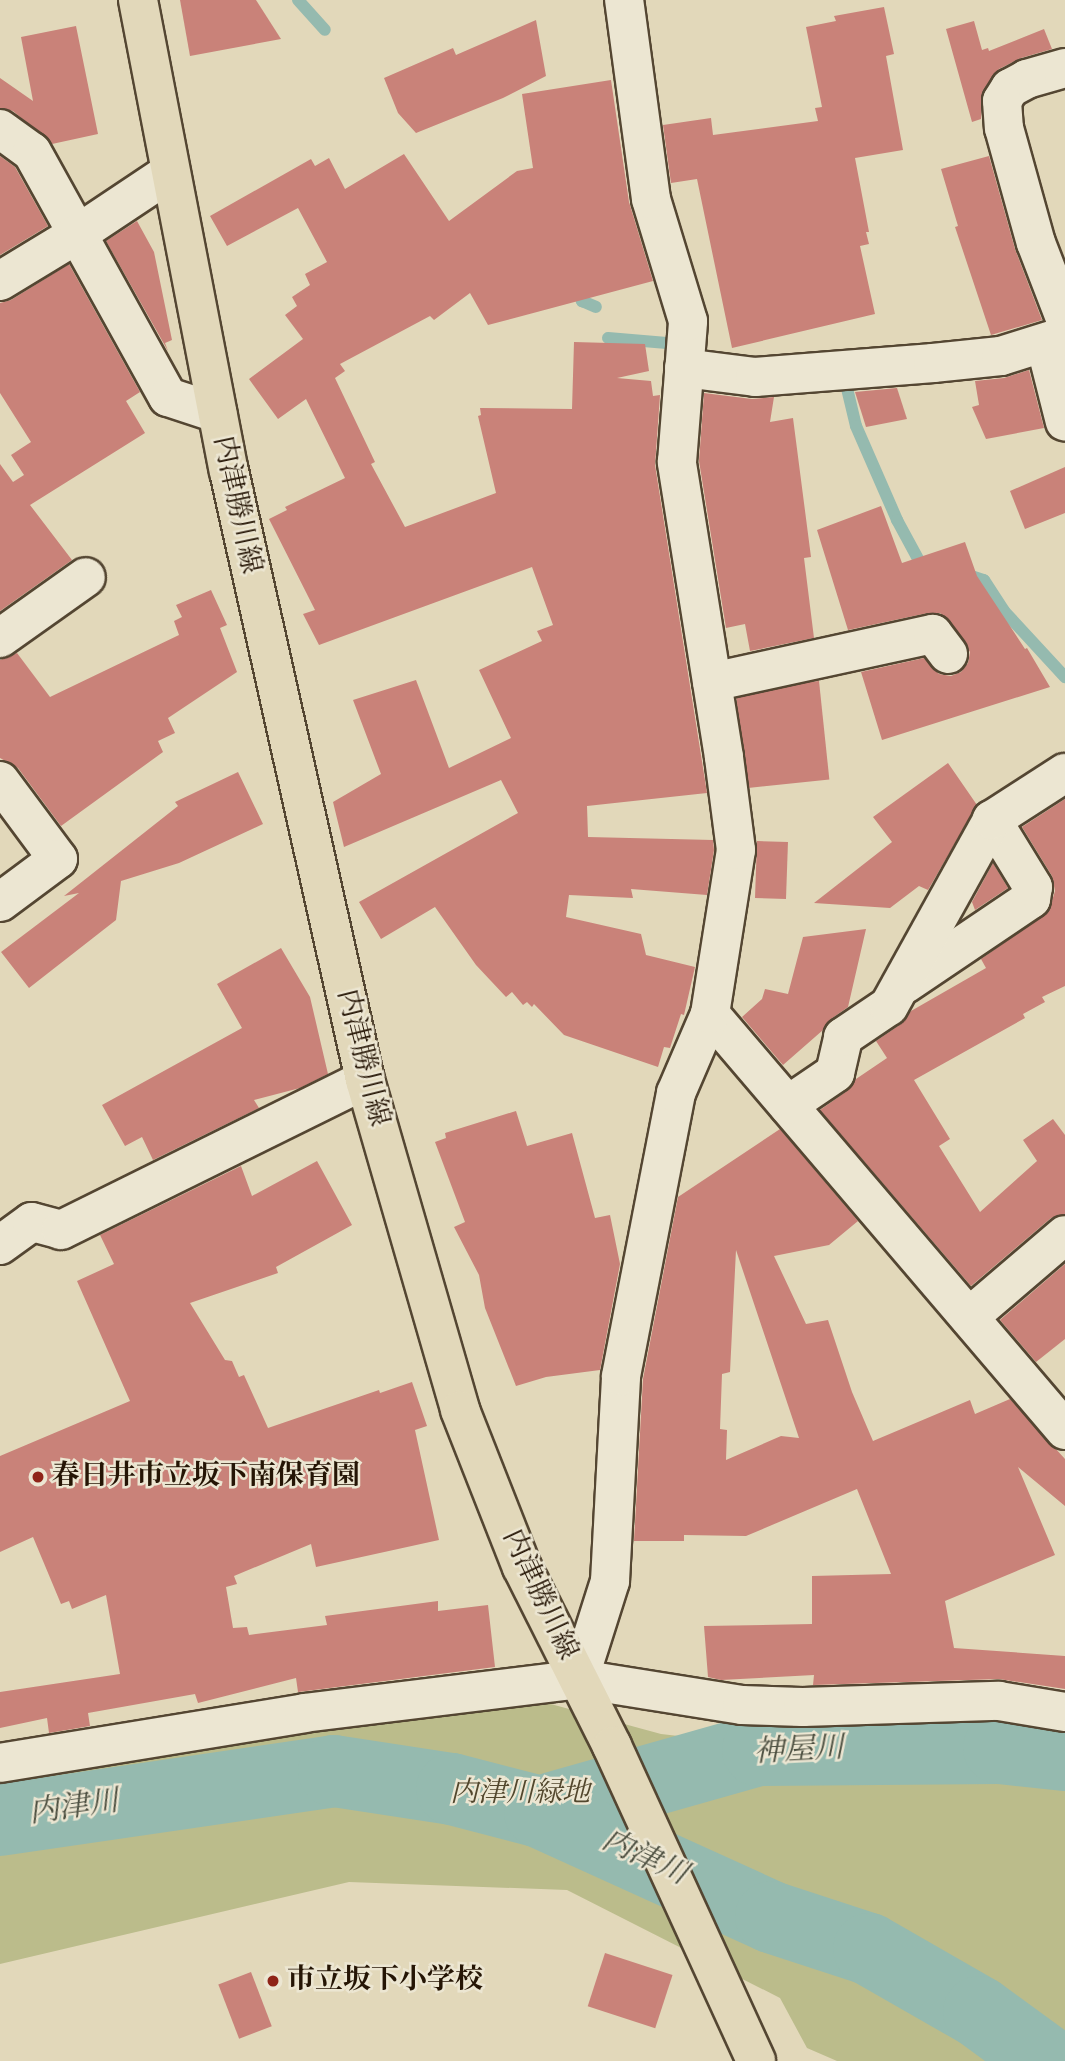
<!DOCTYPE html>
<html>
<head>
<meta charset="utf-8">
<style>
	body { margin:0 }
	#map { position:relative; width:1065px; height:2061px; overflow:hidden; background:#e2d8ba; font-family:"Sorts Mill Goudy","Noto Serif JP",serif }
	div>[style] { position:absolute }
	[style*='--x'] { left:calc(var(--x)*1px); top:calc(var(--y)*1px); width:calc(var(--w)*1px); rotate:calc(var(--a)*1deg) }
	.green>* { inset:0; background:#bbbc8b }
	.stream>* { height:12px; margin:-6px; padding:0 6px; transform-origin:6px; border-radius:6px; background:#95baaf }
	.river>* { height:72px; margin:-36px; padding:0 36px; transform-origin:36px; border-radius:36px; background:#95baaf }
	.building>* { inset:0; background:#c98279; transform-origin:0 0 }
	.roads { filter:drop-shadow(2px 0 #544632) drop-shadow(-2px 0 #544632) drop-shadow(0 2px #544632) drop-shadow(0 -2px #544632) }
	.minor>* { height:38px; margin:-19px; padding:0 19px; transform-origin:19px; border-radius:19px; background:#ece6d2 }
	.major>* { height:38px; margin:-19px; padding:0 19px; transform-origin:19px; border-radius:19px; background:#e2d8ba }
	.dots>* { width:19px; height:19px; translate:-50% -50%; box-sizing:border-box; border:4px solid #ece6d2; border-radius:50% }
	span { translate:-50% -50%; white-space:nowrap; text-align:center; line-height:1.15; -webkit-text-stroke:5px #ece6d2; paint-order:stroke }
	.street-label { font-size:28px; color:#251505 }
	.poi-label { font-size:28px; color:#251505; font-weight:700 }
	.left { translate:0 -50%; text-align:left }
	.park-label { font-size:28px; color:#52472d; font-style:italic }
	.water-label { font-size:30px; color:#4c4f40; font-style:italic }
</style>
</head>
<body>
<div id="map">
	<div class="green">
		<i style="clip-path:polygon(525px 1697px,661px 1734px,907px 1762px,1042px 1763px,1065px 1768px,1065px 2061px,837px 2061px,807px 2048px,780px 1998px,567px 1890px,349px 1882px,0 1964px,0 1779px)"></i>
	</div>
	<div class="stream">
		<i style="--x:298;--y:0;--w:40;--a:48"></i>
		<i style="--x:575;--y:286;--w:17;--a:65"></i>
		<i style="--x:582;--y:301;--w:15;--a:23"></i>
		<i style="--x:608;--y:338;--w:59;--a:4.8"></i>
		<i style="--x:845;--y:380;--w:47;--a:76.6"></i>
		<i style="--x:856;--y:426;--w:103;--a:66.4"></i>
		<i style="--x:897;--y:520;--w:57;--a:61.6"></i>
		<i style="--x:965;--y:574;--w:20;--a:18"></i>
		<i style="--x:984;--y:580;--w:37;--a:57"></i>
		<i style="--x:1004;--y:611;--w:90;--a:47.3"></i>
	</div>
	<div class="river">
		<i style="--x:553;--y:1808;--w:213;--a:-15.8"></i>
		<i style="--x:758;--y:1750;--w:241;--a:-0.5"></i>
		<i style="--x:999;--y:1748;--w:66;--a:6.1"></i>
		<i style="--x:0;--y:1820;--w:338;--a:-8.3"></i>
		<i style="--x:334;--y:1771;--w:119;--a:8.7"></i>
		<i style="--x:452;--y:1789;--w:91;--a:14.6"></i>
		<i style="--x:540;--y:1812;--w:254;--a:24.4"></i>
		<i style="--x:771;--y:1917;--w:103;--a:18.1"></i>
		<i style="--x:869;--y:1949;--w:127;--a:29.8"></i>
		<i style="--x:979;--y:2012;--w:83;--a:36.2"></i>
	</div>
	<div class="building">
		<i style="clip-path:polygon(180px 0,256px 0,281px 39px,190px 56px)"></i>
		<i style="clip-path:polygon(884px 7px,894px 54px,886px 56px,903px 150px,855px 158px,869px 232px,866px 232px,869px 244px,860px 246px,875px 314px,732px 348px,697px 179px,671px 183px,663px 125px,711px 118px,713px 135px,818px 121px,815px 108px,822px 107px,806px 27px,836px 21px,834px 16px)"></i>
		<i style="clip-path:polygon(536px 20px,546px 76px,503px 98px,416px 133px,398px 113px,384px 78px,453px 48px,456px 55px)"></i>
		<i style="clip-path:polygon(974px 21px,982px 50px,988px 48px,989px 51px,1044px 29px,1052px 49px,1021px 58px,999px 69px,983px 90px,981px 119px,972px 122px,946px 29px)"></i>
		<i style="clip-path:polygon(76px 26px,98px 134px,52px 144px,13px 111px,0 108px,0 78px,33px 101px,21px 37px)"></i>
		<i style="clip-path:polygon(611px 80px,629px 202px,653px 281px,488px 325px,470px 293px,434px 320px,430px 316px,340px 364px,345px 371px,335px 378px,375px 462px,371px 464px,405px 527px,496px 493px,478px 416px,481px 415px,480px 408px,572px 409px,574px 342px,645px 344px,649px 371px,617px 378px,651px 381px,653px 396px,660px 395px,655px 465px,707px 793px,587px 806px,588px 837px,713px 840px,714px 850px,707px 895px,631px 889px,633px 898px,569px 895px,566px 917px,641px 934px,646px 955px,695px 967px,684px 1015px,681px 1014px,670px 1048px,664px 1047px,658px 1067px,564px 1035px,534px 1004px,532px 1007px,527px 1002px,523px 1005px,512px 992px,506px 997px,476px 965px,435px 907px,381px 939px,359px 902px,518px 813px,501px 780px,344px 847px,333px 802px,381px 774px,353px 700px,416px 680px,449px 768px,511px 738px,479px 670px,542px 641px,537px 631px,553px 625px,532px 567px,319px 645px,303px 614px,315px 610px,269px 519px,287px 510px,285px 507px,345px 478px,306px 399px,278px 419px,249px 379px,303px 339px,285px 315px,297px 306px,292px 297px,310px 285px,305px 274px,327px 262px,298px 208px,227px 246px,210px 216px,311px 159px,315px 166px,329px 158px,345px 189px,404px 154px,449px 221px,517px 171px,533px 168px,522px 94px)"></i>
		<i style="clip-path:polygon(0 156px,15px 167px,48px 226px,0 255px)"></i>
		<i style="clip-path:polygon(989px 156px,1015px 249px,1042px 320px,991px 335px,955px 227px,958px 226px,941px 169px)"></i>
		<i style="clip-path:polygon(137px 221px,154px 252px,172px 340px,165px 343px,168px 351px,106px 241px)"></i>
		<i style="clip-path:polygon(69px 264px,140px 392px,126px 401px,145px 433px,30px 505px,72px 560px,0 611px,0 464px,13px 482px,24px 475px,11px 455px,31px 442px,0 393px,0 303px,11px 300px)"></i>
		<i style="clip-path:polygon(1029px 370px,1044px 428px,986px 439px,972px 407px,979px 405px,975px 381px,1004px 378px)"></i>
		<i style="clip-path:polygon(897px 388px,907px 419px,866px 427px,855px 392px)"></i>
		<i style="clip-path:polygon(704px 393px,752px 399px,774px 397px,770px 422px,793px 418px,811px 557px,804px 558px,814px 638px,750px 651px,745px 624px,726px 628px,699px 461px)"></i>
		<i style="clip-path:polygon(1065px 467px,1065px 513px,1025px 529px,1010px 491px)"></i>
		<i style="clip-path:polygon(881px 506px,902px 563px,965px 542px,977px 576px,1025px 649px,1027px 648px,1050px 687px,882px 740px,861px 672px,924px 658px,939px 674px,951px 676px,961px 672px,968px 663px,970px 652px,950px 621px,940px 613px,928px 613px,848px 630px,817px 530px)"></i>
		<i style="clip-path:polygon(211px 590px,227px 625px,220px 628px,237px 672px,168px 718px,175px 733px,158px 741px,163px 752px,61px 826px,18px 768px,0 758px,0 660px,17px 653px,50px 697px,179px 635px,174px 621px,182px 617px,176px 605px)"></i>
		<i style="left:819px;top:681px;width:99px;height:84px;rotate:84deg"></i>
		<i style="clip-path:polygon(948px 763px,977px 805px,928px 890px,919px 886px,890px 908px,814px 903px,892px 842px,873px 817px)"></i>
		<i style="clip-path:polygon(238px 772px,263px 824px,179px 863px,121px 881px,116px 920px,29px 988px,1px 952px,79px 893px,64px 896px,178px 806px,175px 802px)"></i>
		<i style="clip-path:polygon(1065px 799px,1065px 986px,1042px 997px,1045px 1002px,1023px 1014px,1025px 1018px,914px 1080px,950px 1139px,939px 1146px,980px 1212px,1037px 1161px,1023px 1140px,1053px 1119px,1065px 1135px,1065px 1214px,1051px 1218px,971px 1286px,820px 1110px,847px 1091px,856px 1079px,887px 1058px,876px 1041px,901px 1024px,911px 1011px,986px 968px,981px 959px,1049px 911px,1055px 891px,1052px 876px,1022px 827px)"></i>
		<i style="left:757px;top:841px;width:31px;height:57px;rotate:2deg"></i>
		<i style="clip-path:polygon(993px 863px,1008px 888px,975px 910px,972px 902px)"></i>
		<i style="clip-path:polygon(866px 929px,848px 1007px,831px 1019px,823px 1030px,783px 1065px,742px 1017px,762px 999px,765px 989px,788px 994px,803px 937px)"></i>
		<i style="clip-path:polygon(281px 948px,310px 997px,328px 1074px,300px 1088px,254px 1100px,259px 1108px,153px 1160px,142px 1137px,125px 1146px,102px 1105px,242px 1028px,217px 984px)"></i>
		<i style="clip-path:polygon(516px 1111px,527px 1146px,572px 1133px,595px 1218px,610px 1215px,620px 1264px,600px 1370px,546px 1377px,516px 1386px,485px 1308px,479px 1275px,454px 1227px,465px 1222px,435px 1142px,446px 1138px,445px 1133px)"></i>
		<i style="clip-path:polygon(evenodd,780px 1129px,858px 1221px,829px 1245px,774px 1256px,806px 1324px,828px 1320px,852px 1392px,873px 1441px,970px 1400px,975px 1414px,1010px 1399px,1065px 1459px,1065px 1506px,1018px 1467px,1055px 1555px,945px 1601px,954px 1648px,1065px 1656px,1065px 1689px,999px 1679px,813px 1685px,814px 1675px,721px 1680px,708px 1677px,704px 1626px,812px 1624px,812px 1576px,891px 1574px,857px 1489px,746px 1536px,684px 1535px,684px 1541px,634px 1541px,643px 1379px,678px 1197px,780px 1129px,736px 1250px,799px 1438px,781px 1436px,726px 1460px,727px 1430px,720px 1429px,722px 1374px,730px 1372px,736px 1250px)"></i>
		<i style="clip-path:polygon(317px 1161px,352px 1225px,276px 1267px,278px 1273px,190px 1303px,225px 1360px,232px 1361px,239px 1377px,244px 1375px,268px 1428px,379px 1390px,380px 1393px,412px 1382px,427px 1426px,415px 1430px,439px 1540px,316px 1567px,311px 1544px,234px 1576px,237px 1584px,226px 1587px,233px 1628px,247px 1627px,249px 1635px,327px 1625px,325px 1616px,438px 1601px,438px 1611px,488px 1605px,495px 1667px,298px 1692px,296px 1678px,198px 1703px,195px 1694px,88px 1713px,90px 1726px,49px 1733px,47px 1718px,0 1728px,0 1692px,120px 1674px,106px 1595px,72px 1609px,69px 1601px,61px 1604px,33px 1537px,0 1552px,0 1456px,130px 1401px,77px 1281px,114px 1264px,100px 1235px,241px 1166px,252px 1196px)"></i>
		<i style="clip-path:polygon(1065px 1264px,1065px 1339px,1036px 1362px,1000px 1320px)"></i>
		<i style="left:605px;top:1953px;width:71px;height:56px;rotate:18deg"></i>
		<i style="left:251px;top:1972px;width:58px;height:35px;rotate:69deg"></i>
	</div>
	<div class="roads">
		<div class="minor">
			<i style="--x:1065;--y:68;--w:40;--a:164"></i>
			<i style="--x:1027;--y:79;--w:19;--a:152"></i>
			<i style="--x:1010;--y:88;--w:15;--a:122"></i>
			<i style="--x:1002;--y:101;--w:27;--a:86"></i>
			<i style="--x:1004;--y:128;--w:119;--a:74.5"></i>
			<i style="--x:1036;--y:243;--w:80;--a:68.9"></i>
			<i style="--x:0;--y:129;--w:39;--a:36"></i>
			<i style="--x:32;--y:152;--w:280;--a:61"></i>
			<i style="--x:168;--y:397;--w:52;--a:18.1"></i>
			<i style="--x:0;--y:281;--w:92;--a:-31.3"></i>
			<i style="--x:79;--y:233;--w:108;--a:-33.7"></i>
			<i style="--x:1045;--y:343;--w:81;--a:75.8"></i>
			<i style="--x:684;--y:368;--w:72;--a:7.2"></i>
			<i style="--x:755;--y:377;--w:179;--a:-4.5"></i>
			<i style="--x:933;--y:363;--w:68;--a:-5.9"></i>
			<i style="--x:1001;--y:356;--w:67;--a:-17.4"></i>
			<i style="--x:0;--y:638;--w:105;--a:-35.3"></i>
			<i style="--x:712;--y:682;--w:226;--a:-12.3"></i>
			<i style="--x:933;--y:634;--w:25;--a:53"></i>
			<i style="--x:0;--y:781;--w:97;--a:53.4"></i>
			<i style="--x:58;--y:859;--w:72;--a:143.4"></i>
			<i style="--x:905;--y:984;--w:152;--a:-34"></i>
			<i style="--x:1031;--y:899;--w:12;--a:-81"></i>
			<i style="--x:1033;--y:887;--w:79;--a:-121.5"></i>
			<i style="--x:710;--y:1014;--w:547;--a:49.52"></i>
			<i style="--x:788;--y:1105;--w:57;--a:-34.2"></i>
			<i style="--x:835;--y:1073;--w:37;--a:-77"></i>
			<i style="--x:843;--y:1037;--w:55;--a:-34"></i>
			<i style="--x:889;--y:1006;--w:213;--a:-61"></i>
			<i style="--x:992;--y:820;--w:87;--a:-32.8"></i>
			<i style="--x:0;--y:1245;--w:39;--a:-36"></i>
			<i style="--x:32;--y:1222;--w:30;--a:15"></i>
			<i style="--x:61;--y:1230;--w:339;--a:-26.3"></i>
			<i style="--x:969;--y:1317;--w:126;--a:-40.5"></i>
			<i style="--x:579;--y:1679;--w:103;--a:-72.4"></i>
			<i style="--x:610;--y:1581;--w:205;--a:-86.9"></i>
			<i style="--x:621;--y:1376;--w:288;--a:-79"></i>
			<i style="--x:676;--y:1093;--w:86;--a:-66.7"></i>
			<i style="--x:710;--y:1014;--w:166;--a:-81"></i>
			<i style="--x:736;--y:850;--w:94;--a:-97.4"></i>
			<i style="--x:724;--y:757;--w:299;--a:-99.1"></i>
			<i style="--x:677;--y:462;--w:141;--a:-85.5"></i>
			<i style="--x:688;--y:321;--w:127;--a:-106.9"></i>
			<i style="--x:651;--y:199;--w:201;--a:-97.7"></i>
			<i style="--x:0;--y:1763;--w:308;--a:-9.3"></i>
			<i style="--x:304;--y:1713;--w:277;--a:-7"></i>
			<i style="--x:579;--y:1679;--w:165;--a:9.1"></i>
			<i style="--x:742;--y:1705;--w:61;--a:1.9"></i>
			<i style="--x:803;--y:1707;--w:196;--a:-1.8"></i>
			<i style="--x:999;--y:1701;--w:67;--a:9.5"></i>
		</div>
		<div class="major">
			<i style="--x:138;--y:0;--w:480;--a:79.1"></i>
			<i style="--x:229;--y:471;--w:624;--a:77.41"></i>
			<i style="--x:365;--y:1080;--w:343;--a:73.9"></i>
			<i style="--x:460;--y:1410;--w:169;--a:68.5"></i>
			<i style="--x:522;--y:1567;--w:200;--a:63.3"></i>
			<i style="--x:612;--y:1746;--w:346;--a:65.4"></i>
		</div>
	</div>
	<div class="dots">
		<i style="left:38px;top:1477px;background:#8f2418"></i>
		<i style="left:273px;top:1981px;background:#8f2418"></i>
	</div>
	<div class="street-label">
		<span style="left:236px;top:505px;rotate:78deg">内津勝川線</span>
		<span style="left:362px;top:1058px;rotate:76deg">内津勝川線</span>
		<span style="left:539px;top:1595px;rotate:65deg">内津勝川線</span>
	</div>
	<div class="poi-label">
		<span class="left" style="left:52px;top:1477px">春日井市立坂下南保育園</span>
		<span class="left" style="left:287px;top:1981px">市立坂下小学校</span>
	</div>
	<div class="park-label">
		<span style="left:520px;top:1794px">内津川緑地</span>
	</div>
	<div class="water-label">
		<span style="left:799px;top:1752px;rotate:-3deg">神屋川</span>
		<span style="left:74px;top:1809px;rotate:-8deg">内津川</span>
		<span style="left:644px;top:1859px;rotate:25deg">内津川</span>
	</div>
</div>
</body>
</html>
